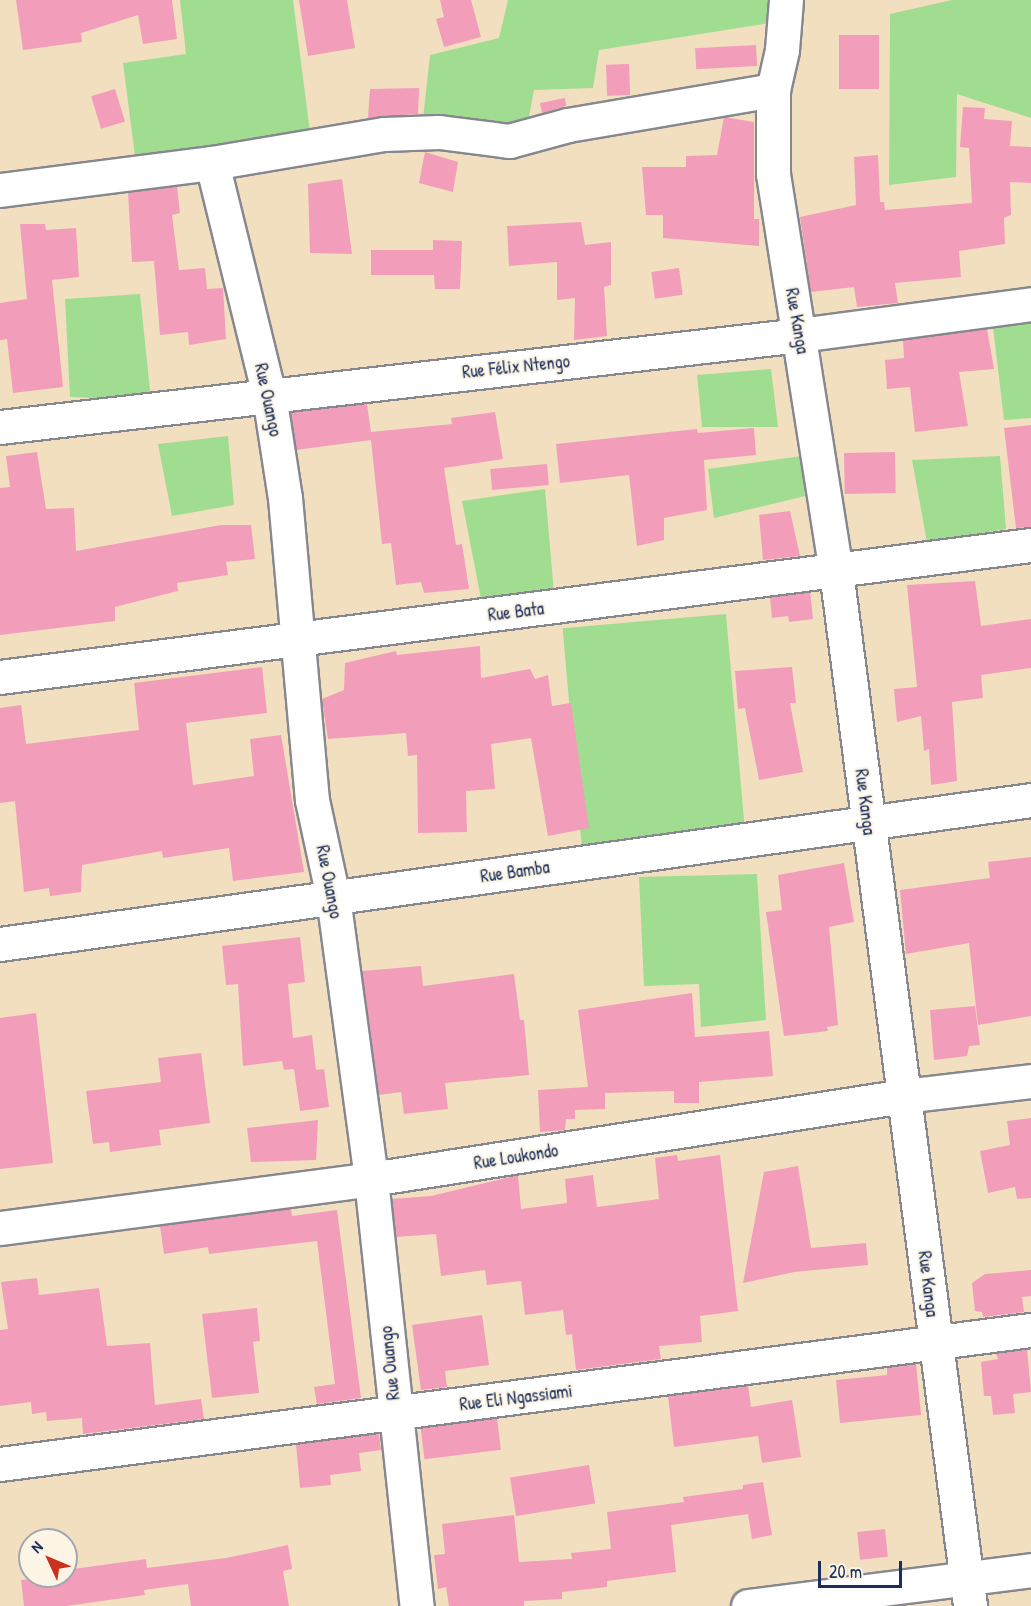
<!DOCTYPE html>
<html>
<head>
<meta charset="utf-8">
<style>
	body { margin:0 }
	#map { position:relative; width:1031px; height:1606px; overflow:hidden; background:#f2dfc0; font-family:"Patrick Hand",sans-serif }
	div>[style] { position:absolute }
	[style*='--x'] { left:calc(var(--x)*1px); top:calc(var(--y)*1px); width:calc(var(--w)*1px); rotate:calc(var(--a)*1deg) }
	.green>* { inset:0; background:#a1dd90; transform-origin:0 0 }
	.building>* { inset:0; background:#f29eba; transform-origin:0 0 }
	.roads { filter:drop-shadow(2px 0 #86878f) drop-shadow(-2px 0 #86878f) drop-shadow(0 2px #86878f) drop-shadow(0 -2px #86878f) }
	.minor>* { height:33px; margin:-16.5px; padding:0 16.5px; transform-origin:16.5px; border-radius:16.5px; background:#fff }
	span { translate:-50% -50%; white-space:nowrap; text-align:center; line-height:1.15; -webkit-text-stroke:4.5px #fcf5e5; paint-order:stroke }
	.street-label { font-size:18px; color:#1b2f5e }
	.north { position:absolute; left:18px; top:1528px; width:60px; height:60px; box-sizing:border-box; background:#fcf5e5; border:2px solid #a2a6af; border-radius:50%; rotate:314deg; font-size:16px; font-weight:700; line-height:24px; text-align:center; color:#1b2f5e }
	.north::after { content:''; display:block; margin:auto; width:21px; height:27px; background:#c8321e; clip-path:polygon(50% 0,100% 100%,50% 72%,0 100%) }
	.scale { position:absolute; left:818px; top:1561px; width:84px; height:27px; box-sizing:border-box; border:3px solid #1b2f5e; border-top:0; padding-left:8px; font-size:18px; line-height:21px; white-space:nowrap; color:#1b2f5e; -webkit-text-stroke:4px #fcf5e5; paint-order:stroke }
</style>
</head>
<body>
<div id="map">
	<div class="green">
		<i style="clip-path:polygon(180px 0,293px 0,311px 140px,136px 164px,123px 63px,186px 54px)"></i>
		<i style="clip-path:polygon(508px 0,770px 0,770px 23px,599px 50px,593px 88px,534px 90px,528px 122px,422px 128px,430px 55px,499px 38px)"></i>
		<i style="clip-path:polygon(952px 0,1031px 0,1031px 118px,957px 94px,956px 177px,889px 185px,890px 14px)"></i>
		<i style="clip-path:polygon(140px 294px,151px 400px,70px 397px,65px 299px)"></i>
		<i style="clip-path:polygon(1031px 320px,1031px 418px,1004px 420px,993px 327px)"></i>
		<i style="clip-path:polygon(771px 369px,778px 427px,702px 427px,697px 375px)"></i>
		<i style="clip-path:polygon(228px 436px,234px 505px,172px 516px,158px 444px)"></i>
		<i style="clip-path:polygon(802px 456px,805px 496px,714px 518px,708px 469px)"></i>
		<i style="clip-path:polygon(1000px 456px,1006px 529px,927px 542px,912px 460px)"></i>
		<i style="clip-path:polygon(545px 489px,556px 616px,486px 624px,462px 501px)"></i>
		<i style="left:726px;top:614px;width:230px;height:164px;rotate:85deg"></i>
		<i style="clip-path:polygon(757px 874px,766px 1020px,701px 1027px,699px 984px,644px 986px,639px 877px)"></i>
	</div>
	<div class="building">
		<i style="clip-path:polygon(16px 0,172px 0,177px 39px,143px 44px,138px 15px,81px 33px,82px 42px,23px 50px)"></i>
		<i style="clip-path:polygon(299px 0,347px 0,355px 48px,308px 56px)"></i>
		<i style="clip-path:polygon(440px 0,471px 0,481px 37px,444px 47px,436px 19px,444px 17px)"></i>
		<i style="left:839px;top:35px;width:40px;height:54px"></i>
		<i style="left:756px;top:45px;width:21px;height:61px;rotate:87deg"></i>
		<i style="left:629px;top:64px;width:31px;height:23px;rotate:88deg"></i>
		<i style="clip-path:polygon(419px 88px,418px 114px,368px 118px,370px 89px)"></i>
		<i style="left:115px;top:89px;width:34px;height:25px;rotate:73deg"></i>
		<i style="clip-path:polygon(565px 98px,566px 106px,542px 113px,540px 103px)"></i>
		<i style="clip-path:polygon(963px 107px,985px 108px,984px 119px,1012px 121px,1010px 146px,1031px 147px,1031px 183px,1010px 182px,1011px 215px,1004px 218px,1005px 244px,959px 251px,961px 277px,895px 283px,898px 303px,857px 307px,854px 287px,811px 292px,800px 217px,856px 205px,854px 157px,878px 155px,880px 202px,884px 202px,885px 210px,972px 203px,969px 148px,960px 147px)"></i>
		<i style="clip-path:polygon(724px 117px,754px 122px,754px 219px,759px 219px,759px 246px,663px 238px,663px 215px,646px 215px,642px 167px,686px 167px,686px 156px,717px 155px)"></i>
		<i style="clip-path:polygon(425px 152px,458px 162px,453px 192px,419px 183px)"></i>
		<i style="clip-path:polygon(342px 179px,352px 254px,310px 253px,308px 184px)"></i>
		<i style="clip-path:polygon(177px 186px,180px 213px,172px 215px,179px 270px,205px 268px,207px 289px,223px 288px,226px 339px,189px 345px,188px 332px,160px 335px,154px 261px,132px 262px,128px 193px)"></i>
		<i style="clip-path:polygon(581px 222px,585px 245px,611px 242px,611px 285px,604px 287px,607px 336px,574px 340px,575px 298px,557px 300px,557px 262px,509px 266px,507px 226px)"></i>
		<i style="clip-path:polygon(20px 224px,45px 224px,46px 230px,76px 228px,79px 277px,52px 280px,63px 387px,13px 393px,7px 339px,0 340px,0 303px,27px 299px)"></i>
		<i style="clip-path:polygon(433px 240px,462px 241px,460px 289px,435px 289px,434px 275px,371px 275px,371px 250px,433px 250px)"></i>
		<i style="left:679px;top:268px;width:27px;height:28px;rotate:82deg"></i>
		<i style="clip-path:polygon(987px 329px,994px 369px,959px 372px,968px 426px,915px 432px,910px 387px,887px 389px,885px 360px,904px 358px,903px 340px)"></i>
		<i style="clip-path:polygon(367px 404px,371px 432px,452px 424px,451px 418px,495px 412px,503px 459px,444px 468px,456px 545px,462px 544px,469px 589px,424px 593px,421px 582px,396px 585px,391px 543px,382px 544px,371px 440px,296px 450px,291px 412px)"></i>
		<i style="clip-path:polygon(1031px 425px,1031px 527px,1016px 528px,1004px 428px)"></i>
		<i style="clip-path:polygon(754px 428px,756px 455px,704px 460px,707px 510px,664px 518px,664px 540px,637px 546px,629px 475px,560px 483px,556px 444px,697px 429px,698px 433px)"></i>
		<i style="clip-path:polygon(37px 452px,46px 509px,74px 508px,76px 551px,221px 525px,251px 525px,255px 559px,226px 562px,228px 575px,177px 583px,178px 591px,115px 607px,115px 621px,0 635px,0 488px,10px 487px,6px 456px)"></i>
		<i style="left:895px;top:452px;width:41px;height:51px;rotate:89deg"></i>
		<i style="left:547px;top:464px;width:21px;height:57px;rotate:85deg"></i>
		<i style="clip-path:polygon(790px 511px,800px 556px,763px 560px,759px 515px)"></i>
		<i style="clip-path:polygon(975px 581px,981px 626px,1031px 619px,1031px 668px,981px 675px,983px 698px,952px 702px,957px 781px,931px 785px,929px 749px,924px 751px,921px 716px,897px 722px,894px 689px,917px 687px,907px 585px)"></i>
		<i style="clip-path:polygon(810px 592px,813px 619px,789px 622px,788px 616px,772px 618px,770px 597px)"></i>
		<i style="clip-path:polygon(480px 646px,481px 678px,530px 669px,535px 679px,548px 675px,552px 706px,571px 703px,589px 828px,548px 836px,531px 738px,491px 744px,495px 789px,466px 791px,467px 832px,418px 833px,417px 755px,408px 756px,406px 733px,328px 739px,322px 699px,344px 690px,345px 663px,396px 651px,397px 655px)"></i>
		<i style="clip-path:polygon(262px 667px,267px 713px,186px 723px,193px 785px,254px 776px,250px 739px,281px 735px,304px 872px,233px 881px,229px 848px,163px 858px,162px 851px,82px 865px,81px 892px,50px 896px,49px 888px,24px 892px,15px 801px,0 803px,0 708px,21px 705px,26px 744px,139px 730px,134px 683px)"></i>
		<i style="clip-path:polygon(792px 667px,796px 703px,790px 703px,803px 772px,759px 780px,745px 708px,738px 709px,735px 671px)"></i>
		<i style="clip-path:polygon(1031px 857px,1031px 1016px,978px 1025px,969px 943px,906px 954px,900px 890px,990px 878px,988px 862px)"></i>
		<i style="clip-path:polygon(844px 863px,854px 922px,829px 927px,838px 1025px,827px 1027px,828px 1031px,784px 1036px,766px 912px,782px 910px,778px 875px)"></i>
		<i style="clip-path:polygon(300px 937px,305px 982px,288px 984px,293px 1038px,312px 1035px,316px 1070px,324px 1069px,329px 1107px,300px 1111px,294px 1069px,284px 1070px,282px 1061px,243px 1066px,238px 984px,226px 985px,222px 946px)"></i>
		<i style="clip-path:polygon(421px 966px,423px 986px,514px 974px,520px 1020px,524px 1020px,529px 1075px,445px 1083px,448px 1109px,404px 1114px,401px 1092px,379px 1095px,362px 971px)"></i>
		<i style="clip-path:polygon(692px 993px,695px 1037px,769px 1031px,773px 1076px,699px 1082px,699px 1103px,674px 1103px,674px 1091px,605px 1093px,605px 1109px,575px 1110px,575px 1119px,566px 1119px,565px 1130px,540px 1132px,538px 1090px,588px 1087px,578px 1010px)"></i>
		<i style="clip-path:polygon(975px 1006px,980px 1045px,969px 1046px,967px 1056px,934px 1060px,930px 1010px)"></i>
		<i style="clip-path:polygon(36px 1013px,53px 1163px,0 1169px,0 1018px)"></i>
		<i style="clip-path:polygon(201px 1053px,210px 1123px,159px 1130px,161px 1145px,110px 1152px,109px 1142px,93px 1144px,86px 1091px,161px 1082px,158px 1058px)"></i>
		<i style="clip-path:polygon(1031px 1118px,1031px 1198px,1017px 1199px,1015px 1187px,988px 1193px,980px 1151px,1010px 1145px,1007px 1121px)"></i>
		<i style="clip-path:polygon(318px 1120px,316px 1160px,251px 1162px,247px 1128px)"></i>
		<i style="clip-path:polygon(677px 1155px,678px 1161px,720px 1155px,738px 1311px,700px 1316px,702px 1342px,659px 1346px,661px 1359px,576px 1370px,572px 1334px,566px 1335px,563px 1310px,525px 1315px,521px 1281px,487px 1285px,485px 1270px,441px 1276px,436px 1234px,396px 1237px,392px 1199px,431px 1196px,518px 1175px,521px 1209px,567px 1203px,565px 1179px,593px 1175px,597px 1207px,659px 1199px,655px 1158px)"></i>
		<i style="clip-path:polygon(798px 1166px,811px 1248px,866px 1243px,868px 1265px,794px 1272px,743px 1283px,764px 1172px)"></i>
		<i style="clip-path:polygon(291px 1209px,292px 1216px,337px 1210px,361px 1398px,317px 1404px,314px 1387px,335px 1384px,317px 1241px,209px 1254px,208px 1247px,164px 1254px,160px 1226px)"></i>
		<i style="clip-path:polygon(1031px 1270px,1031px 1296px,1022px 1297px,1024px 1312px,983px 1317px,982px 1312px,975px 1311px,972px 1283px,985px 1274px)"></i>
		<i style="clip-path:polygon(37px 1278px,39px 1295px,99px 1288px,107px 1346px,150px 1343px,155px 1405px,201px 1399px,204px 1419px,83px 1434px,82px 1418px,47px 1421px,46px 1412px,32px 1414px,31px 1402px,0 1406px,0 1330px,8px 1329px,1px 1282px)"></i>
		<i style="clip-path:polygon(257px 1308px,260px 1341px,253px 1342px,259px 1393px,212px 1398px,202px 1314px)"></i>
		<i style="clip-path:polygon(482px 1315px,489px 1365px,445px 1371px,447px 1387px,421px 1390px,412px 1325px)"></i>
		<i style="clip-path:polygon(1027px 1349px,1031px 1392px,1013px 1394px,1015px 1413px,993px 1415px,991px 1396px,984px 1396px,981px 1362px,998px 1359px,996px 1353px)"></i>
		<i style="clip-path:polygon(916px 1364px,921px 1415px,840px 1423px,836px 1380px,887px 1375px,887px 1368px)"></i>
		<i style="clip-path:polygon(748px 1386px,751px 1407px,792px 1400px,801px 1457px,762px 1463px,758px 1436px,674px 1447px,668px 1396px)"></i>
		<i style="left:497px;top:1418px;width:32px;height:77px;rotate:83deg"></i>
		<i style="clip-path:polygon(379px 1434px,381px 1450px,359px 1453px,361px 1471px,330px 1475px,331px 1485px,300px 1488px,296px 1444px)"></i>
		<i style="left:589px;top:1465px;width:39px;height:80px;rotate:81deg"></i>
		<i style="clip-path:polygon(763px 1482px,772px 1535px,752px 1539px,748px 1514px,671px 1525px,676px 1572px,607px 1581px,607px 1587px,562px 1592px,562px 1599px,524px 1601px,524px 1606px,449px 1606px,446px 1587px,438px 1589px,434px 1555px,445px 1554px,442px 1524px,514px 1515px,519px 1562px,572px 1559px,571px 1553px,611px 1549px,607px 1512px,684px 1502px,683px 1497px,743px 1489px,743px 1485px)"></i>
		<i style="left:885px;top:1529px;width:28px;height:28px;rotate:84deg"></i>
		<i style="clip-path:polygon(288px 1545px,292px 1569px,283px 1571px,289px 1606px,191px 1606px,188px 1584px,144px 1590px,145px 1595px,66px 1606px,24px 1606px,21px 1580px,66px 1576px,66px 1570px,146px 1559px,147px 1568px,226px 1558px)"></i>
	</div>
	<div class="roads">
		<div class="minor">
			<i style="--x:786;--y:0;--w:50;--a:94.6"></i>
			<i style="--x:782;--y:50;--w:41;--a:102.7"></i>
			<i style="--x:773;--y:90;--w:84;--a:90"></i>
			<i style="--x:773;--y:174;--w:402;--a:81"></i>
			<i style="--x:836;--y:571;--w:1044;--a:82.62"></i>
			<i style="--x:212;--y:163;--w:239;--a:76.2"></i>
			<i style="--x:269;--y:395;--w:104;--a:81.2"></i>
			<i style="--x:285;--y:498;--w:303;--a:84.9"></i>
			<i style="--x:312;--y:800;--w:99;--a:77.8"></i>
			<i style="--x:333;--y:897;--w:285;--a:82.3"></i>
			<i style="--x:371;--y:1179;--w:429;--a:83.9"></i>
			<i style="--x:0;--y:190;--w:214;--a:-7.3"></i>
			<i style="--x:212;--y:163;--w:174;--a:-9.6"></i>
			<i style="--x:384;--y:134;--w:55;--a:-2.1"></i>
			<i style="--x:439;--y:132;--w:71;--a:7.3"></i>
			<i style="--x:509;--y:141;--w:61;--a:-15.2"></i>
			<i style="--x:568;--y:125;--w:208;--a:-9.7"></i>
			<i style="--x:0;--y:427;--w:805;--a:-6.56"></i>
			<i style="--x:800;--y:335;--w:233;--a:-7.6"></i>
			<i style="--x:0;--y:677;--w:1039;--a:-7.3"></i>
			<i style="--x:0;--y:944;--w:1041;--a:-7.95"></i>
			<i style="--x:0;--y:1228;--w:374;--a:-7.5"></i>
			<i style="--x:371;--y:1179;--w:539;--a:-8.85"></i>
			<i style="--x:904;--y:1096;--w:128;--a:-6.7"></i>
			<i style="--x:0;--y:1464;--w:1040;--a:-7.41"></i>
			<i style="--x:748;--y:1606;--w:285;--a:-7.2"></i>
		</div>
	</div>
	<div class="street-label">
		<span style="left:797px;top:321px;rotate:80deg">Rue Kanga</span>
		<span style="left:516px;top:367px;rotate:-6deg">Rue Félix Ntengo</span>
		<span style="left:268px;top:400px;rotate:78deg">Rue Ouango</span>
		<span style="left:516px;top:612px;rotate:-7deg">Rue Bata</span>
		<span style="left:865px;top:802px;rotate:83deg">Rue Kanga</span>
		<span style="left:515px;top:872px;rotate:-8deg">Rue Bamba</span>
		<span style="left:329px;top:882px;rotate:79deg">Rue Ouango</span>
		<span style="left:516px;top:1157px;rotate:-9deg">Rue Loukondo</span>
		<span style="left:928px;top:1284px;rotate:83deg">Rue Kanga</span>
		<span style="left:390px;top:1363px;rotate:-96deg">Rue Ouango</span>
		<span style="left:516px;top:1398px;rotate:-7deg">Rue Eli Ngassiami</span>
	</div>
	<div class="north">N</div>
	<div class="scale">20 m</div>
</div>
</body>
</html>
